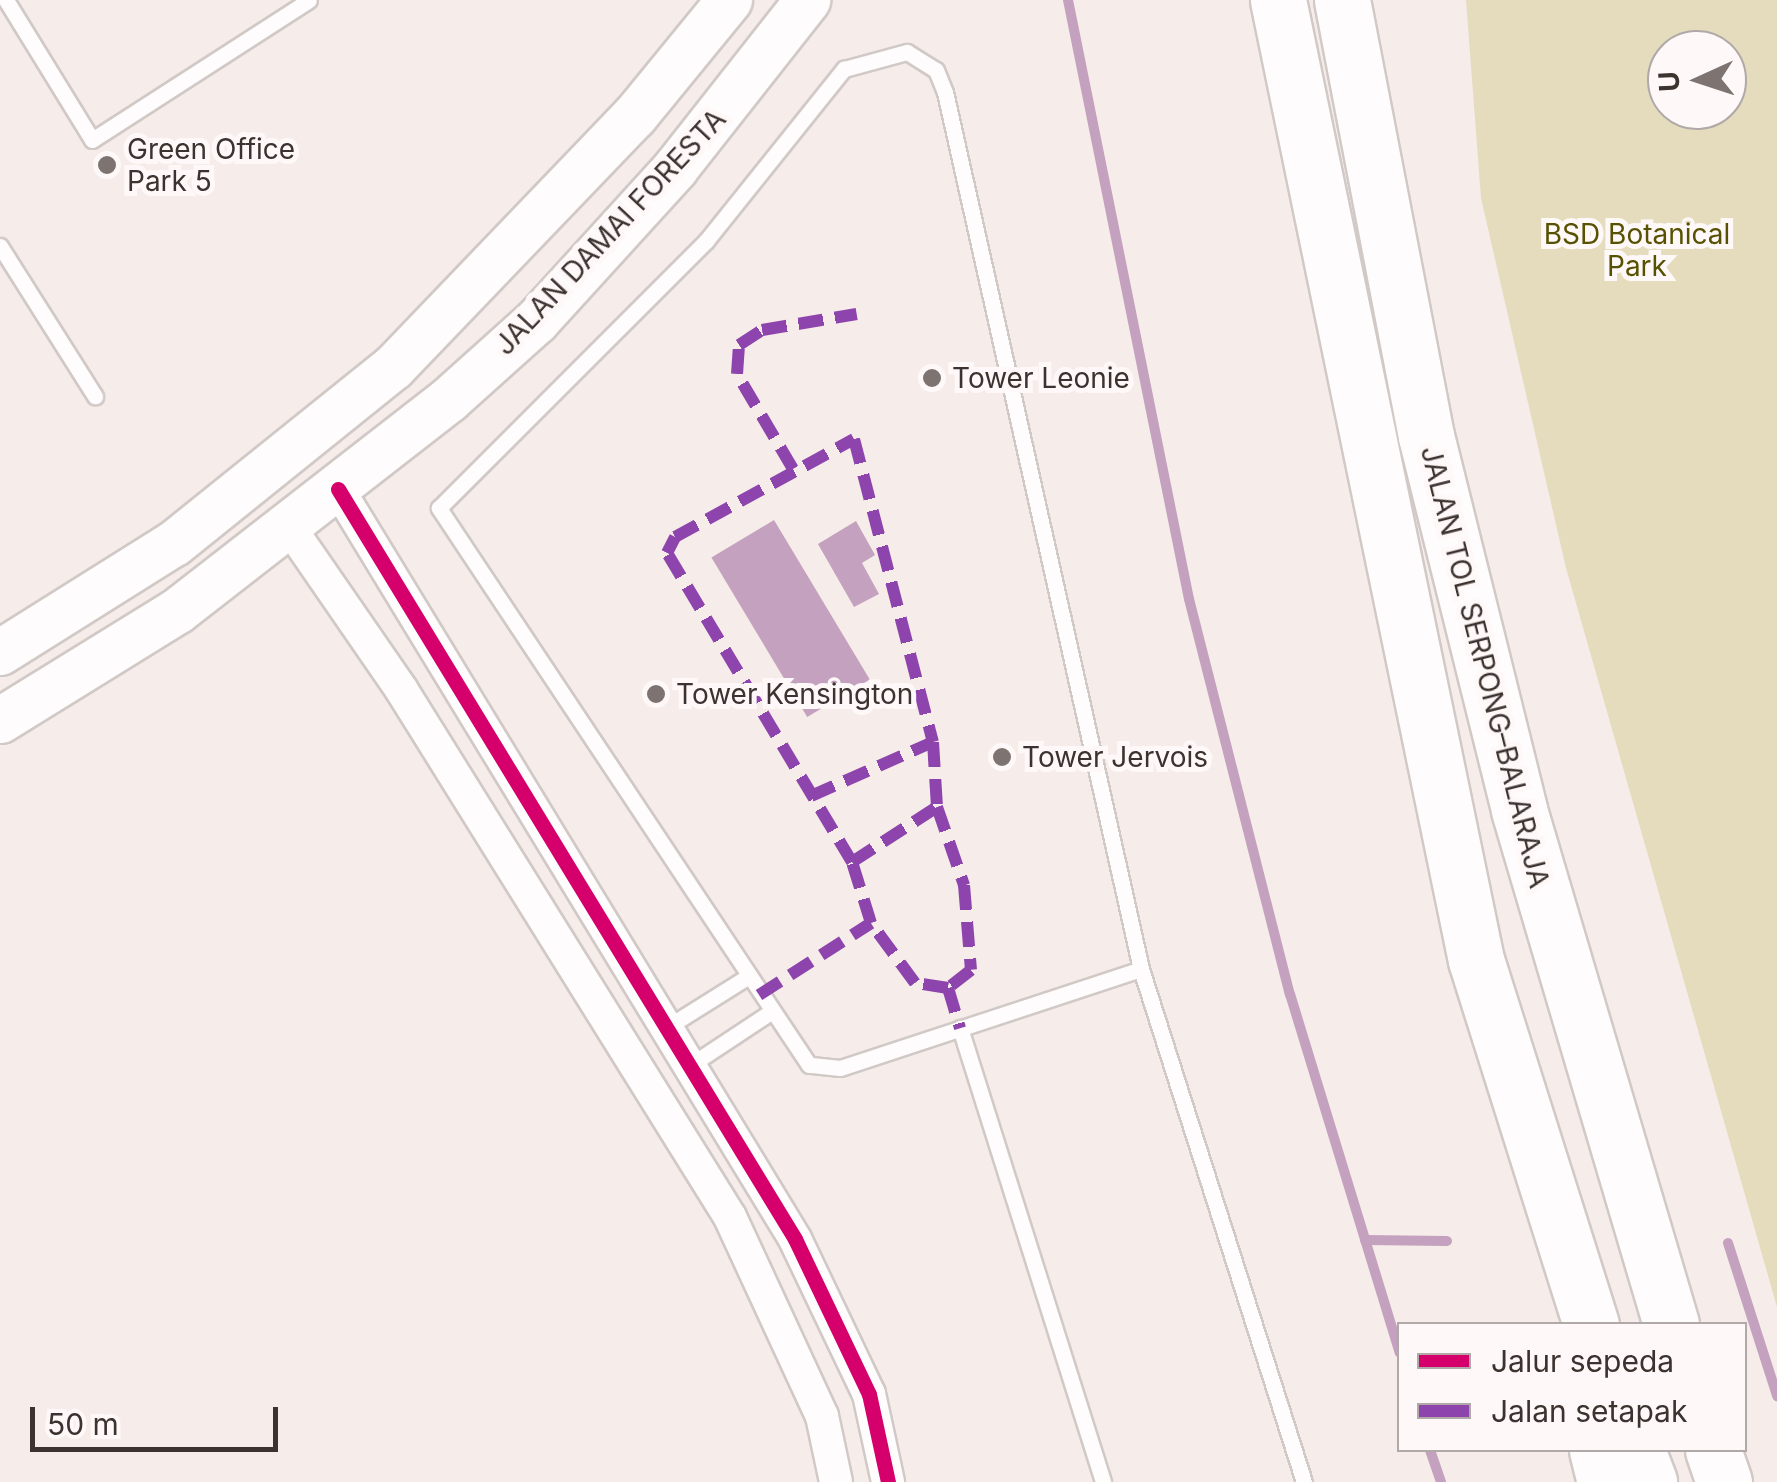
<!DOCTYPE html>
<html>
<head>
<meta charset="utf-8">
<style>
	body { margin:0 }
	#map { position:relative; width:1777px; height:1482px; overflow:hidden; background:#f6ece9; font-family:Inter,sans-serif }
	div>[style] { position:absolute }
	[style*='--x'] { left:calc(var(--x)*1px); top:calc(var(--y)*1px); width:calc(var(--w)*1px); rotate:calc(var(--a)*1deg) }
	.green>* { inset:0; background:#e4dcbd }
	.water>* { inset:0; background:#c4a1be; transform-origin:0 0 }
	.stream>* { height:10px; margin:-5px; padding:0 5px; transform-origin:5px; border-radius:5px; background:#c4a1be }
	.roads { filter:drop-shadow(2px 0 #d1c9c6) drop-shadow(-2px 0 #d1c9c6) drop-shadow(0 2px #d1c9c6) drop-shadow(0 -2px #d1c9c6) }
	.lane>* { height:15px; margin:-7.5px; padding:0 7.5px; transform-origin:7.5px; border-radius:7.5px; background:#fefcfc }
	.street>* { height:32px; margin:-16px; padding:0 16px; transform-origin:16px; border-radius:16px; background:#fefcfc }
	.secondary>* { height:45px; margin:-22.5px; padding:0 22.5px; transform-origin:22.5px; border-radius:22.5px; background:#fefcfc }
	.highway>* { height:55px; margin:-27.5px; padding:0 27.5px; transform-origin:27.5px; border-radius:27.5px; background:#fefcfc }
	.quiet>* { height:12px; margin-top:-6px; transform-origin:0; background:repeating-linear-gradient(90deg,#8e44ad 0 25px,transparent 0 37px) }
	.cycleway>* { height:15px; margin:-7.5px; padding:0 7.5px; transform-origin:7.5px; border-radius:7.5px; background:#d6006c }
	.dots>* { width:28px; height:28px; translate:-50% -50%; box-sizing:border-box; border:5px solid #fef9f8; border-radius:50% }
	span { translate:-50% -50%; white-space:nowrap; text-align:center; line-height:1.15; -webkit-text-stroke:10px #fef9f8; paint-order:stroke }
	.poi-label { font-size:28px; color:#3c322f }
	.left { translate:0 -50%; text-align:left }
	.street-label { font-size:28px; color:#3c322f }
	.park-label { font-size:28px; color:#595102 }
	.legend { position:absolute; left:1397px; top:1322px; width:350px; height:130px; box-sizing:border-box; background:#fef9f8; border:2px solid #b0a9a8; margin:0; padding:12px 18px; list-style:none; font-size:30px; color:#3c322f }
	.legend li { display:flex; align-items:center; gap:20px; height:50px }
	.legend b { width:50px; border:2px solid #b0a9a8 }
	.north { position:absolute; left:1647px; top:30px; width:100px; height:100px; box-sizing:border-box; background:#fef9f8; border:2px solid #b0a9a8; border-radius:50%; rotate:267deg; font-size:28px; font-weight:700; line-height:40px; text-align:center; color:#3c322f }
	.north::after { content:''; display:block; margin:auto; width:35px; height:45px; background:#7d7370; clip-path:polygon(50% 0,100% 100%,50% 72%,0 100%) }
	.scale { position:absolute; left:30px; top:1407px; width:248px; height:45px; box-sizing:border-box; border:5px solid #3c322f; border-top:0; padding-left:12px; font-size:30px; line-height:35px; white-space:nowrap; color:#3c322f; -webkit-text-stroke:8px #fef9f8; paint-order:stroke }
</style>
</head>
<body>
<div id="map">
	<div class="green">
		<i style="clip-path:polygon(evenodd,1466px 0,1777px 0,1777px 1307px,1566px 568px,1481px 198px,1466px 0,1667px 50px,1727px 50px,1727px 110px,1667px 110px,1667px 50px)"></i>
	</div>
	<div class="water">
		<i style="left:774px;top:520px;width:186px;height:73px;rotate:59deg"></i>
		<i style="clip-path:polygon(856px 521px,875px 555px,862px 563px,879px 594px,854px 607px,818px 544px)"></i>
	</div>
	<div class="stream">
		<i style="--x:1068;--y:0;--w:611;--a:78.58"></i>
		<i style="--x:1189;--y:599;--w:408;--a:75.7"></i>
		<i style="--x:1290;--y:994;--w:375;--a:73"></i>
		<i style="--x:1365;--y:1240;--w:82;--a:0.7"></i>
		<i style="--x:1728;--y:1243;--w:161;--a:72.2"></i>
		<i style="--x:1430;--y:1450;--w:34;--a:71"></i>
	</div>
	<div class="roads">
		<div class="lane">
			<i style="--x:6;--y:0;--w:164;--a:58.4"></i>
			<i style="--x:92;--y:140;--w:258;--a:-32.8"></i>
			<i style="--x:907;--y:52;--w:34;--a:32"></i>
			<i style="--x:936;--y:70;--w:24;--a:68"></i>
			<i style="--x:945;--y:92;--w:899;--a:77.4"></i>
			<i style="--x:1141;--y:969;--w:317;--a:161.8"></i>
			<i style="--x:840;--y:1068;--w:31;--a:-174"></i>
			<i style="--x:809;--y:1065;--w:669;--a:-123.6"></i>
			<i style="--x:439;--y:508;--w:378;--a:-45"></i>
			<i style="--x:706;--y:241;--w:221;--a:-51.3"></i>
			<i style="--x:844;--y:69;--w:65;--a:-15.1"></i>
			<i style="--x:0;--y:246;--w:178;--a:57.7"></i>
			<i style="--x:1141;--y:969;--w:538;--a:72.37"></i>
			<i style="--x:669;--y:1026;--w:92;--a:-32.1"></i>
			<i style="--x:960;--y:1028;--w:476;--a:72.5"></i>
			<i style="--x:692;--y:1064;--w:92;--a:-33.5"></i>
		</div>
		<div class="street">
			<i style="--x:338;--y:489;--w:878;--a:58.64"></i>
			<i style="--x:795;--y:1239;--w:172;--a:64.5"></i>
			<i style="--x:869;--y:1394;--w:90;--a:77.8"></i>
			<i style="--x:290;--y:528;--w:196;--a:55.4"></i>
			<i style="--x:401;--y:689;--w:622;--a:58.07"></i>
			<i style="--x:730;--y:1217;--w:219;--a:65.2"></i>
			<i style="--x:822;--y:1416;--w:67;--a:78"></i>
		</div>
		<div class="secondary">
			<i style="--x:0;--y:652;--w:205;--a:-32.1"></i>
			<i style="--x:174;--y:543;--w:281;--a:-38.8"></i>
			<i style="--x:393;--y:367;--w:348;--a:-46.2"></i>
			<i style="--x:634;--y:116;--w:150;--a:-50.7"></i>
			<i style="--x:0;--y:720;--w:209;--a:-31.7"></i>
			<i style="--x:178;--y:610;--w:343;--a:-37.9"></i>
			<i style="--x:449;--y:399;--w:117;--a:-41.9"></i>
			<i style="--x:536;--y:321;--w:207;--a:-47.7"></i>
			<i style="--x:675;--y:168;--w:214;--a:-51.8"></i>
		</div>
		<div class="highway">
			<i style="--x:1278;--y:0;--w:980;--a:78.35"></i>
			<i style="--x:1476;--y:960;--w:382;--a:72.5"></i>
			<i style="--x:1342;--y:0;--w:444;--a:79.1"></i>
			<i style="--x:1426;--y:436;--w:385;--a:76"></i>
			<i style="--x:1519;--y:810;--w:536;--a:73.53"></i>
			<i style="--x:1597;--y:1450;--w:33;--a:76"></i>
			<i style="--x:1637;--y:1450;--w:34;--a:69"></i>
			<i style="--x:1713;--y:1450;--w:34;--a:71"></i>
		</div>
	</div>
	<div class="quiet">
		<i style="--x:854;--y:439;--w:313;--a:75.4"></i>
		<i style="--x:933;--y:742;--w:65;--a:86.5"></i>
		<i style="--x:937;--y:807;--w:83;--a:70.9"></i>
		<i style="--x:964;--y:885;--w:85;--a:85.3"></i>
		<i style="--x:971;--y:970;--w:29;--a:142"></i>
		<i style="--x:948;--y:988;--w:33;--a:-171"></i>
		<i style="--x:915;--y:983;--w:74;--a:-126.3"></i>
		<i style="--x:871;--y:923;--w:64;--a:-107.3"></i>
		<i style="--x:852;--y:862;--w:360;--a:-120.9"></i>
		<i style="--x:667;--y:553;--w:18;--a:-63"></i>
		<i style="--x:675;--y:537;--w:204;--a:-28.7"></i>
		<i style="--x:793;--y:469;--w:110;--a:-120.5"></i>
		<i style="--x:737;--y:374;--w:29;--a:-86"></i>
		<i style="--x:739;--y:345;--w:27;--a:-33"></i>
		<i style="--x:762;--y:330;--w:96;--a:-9.6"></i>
		<i style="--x:811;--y:796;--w:133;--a:-23.9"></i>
		<i style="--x:852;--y:862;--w:101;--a:-32.9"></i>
		<i style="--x:948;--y:988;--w:42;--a:73.3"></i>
		<i style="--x:759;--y:995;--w:133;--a:-32.7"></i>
	</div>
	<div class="cycleway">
		<i style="--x:338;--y:489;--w:878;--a:58.64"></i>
		<i style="--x:795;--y:1239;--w:172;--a:64.5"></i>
		<i style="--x:869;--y:1394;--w:90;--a:77.8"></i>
	</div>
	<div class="dots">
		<i style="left:107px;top:165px;background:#7d7370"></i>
		<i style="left:932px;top:378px;background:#7d7370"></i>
		<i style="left:656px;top:694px;background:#7d7370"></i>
		<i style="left:1002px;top:757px;background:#7d7370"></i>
	</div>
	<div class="poi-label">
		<span class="left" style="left:127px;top:165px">Green Office<br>Park 5</span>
		<span class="left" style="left:952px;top:378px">Tower Leonie</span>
		<span class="left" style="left:676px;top:694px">Tower Kensington</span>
		<span class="left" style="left:1022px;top:757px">Tower Jervois</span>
	</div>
	<div class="street-label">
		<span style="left:610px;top:232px;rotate:-47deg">JALAN DAMAI FORESTA</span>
		<span style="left:1485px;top:667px;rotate:76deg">JALAN TOL SERPONG–BALARAJA</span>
	</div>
	<div class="park-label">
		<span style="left:1637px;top:250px">BSD Botanical<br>Park</span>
	</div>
	<ul class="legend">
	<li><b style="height:12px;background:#d6006c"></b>Jalur sepeda</li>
	<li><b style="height:12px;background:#8e44ad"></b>Jalan setapak</li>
	</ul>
	<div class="north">U</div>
	<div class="scale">50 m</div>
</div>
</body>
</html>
